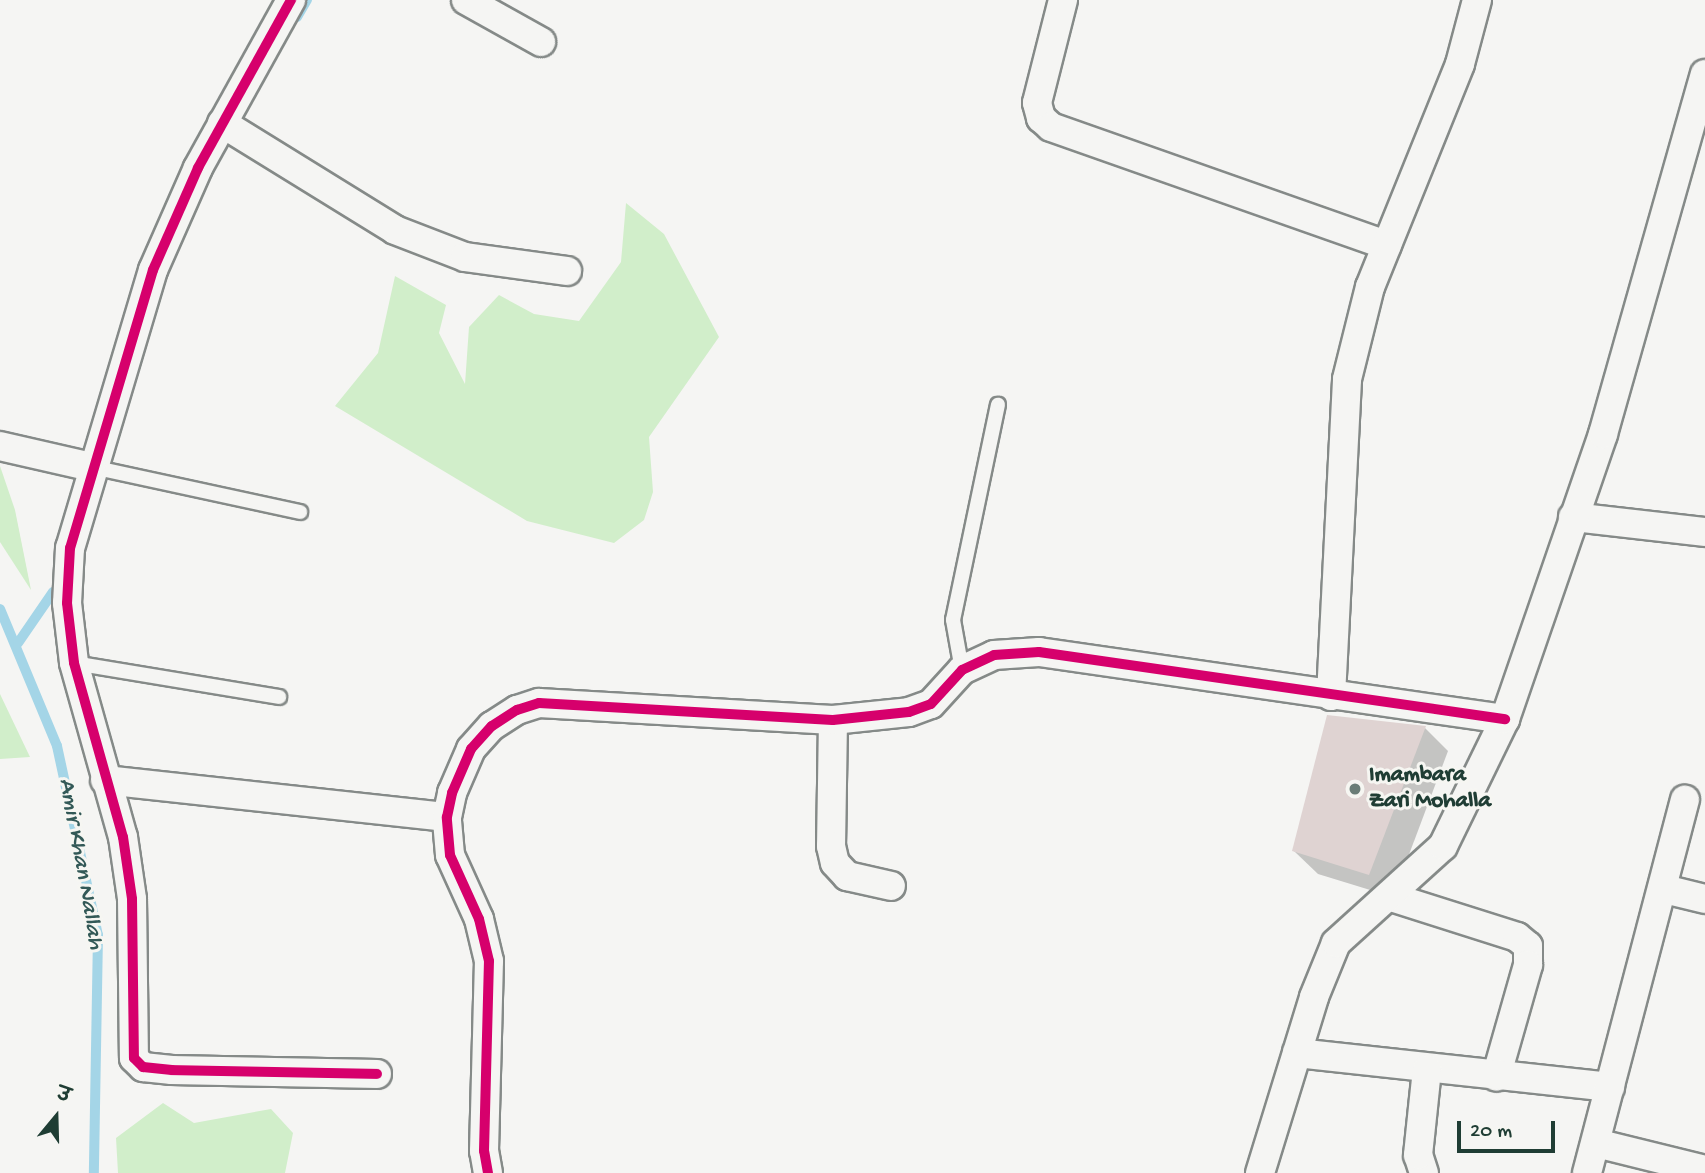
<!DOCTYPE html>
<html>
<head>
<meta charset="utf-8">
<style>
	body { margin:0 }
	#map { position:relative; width:1705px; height:1173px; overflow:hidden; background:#f5f5f3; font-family:"Gochi Hand","Playpen Sans Deva",sans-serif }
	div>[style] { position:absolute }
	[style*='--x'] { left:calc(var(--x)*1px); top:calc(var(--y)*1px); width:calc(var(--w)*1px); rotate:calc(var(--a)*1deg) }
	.green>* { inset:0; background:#d1eeca }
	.shadow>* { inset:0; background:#0003 }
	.stream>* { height:10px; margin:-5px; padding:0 5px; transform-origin:5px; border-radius:5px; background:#a4d5e7 }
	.building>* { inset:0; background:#dfd3d2 }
	.roads { filter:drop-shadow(2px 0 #858a88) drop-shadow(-2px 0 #858a88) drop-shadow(0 2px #858a88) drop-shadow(0 -2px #858a88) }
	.service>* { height:14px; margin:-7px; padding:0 7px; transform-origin:7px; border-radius:7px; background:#f5f5f3 }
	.minor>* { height:28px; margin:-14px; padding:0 14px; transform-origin:14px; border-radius:14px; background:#f5f5f3 }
	.cycleway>* { height:10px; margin:-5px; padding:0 5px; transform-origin:5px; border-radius:5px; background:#d6006c }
	.dots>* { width:19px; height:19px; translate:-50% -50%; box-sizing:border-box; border:4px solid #f6f6f2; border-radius:50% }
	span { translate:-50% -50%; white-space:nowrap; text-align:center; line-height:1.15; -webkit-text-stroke:6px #f6f6f2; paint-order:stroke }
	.poi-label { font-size:23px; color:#1f3d34; font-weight:700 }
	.left { translate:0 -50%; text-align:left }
	.water-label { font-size:24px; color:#335957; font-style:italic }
	.north { position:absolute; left:21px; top:1082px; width:70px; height:70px; -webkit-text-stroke:5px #f6f6f2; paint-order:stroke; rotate:19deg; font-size:19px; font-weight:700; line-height:28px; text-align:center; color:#1f3d34 }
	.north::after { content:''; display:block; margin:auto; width:24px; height:32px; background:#1f3d34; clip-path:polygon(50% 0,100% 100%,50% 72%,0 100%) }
	.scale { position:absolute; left:1457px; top:1121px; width:98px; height:32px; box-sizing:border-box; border:4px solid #1f3d34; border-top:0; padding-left:9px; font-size:21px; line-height:24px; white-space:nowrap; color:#1f3d34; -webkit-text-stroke:5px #f6f6f2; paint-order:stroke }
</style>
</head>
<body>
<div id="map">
	<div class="green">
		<i style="clip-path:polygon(626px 203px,664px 234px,719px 337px,649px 437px,653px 492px,644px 520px,614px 543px,527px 521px,335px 406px,378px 353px,395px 276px,446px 305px,439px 333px,465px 384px,469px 327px,499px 295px,534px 314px,579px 321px,621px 262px)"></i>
		<i style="clip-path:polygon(0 466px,15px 510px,31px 590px,0 542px)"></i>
		<i style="clip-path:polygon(0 694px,30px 757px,0 759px)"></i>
		<i style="clip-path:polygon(163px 1103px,194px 1123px,271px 1109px,293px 1133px,285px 1173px,118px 1173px,116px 1138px)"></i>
	</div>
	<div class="shadow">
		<i style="clip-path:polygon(1425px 728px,1448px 751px,1393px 897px,1318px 874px,1294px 851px)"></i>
	</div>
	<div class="stream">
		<i style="--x:297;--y:17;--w:20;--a:-60"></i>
		<i style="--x:0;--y:609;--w:148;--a:67.4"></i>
		<i style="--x:57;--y:746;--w:193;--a:77.8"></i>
		<i style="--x:98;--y:935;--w:238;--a:91"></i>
		<i style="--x:18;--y:643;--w:62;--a:-55.5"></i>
	</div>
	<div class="building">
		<i style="clip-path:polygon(1327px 715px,1426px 726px,1369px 875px,1292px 851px)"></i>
	</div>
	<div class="roads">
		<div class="service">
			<i style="--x:92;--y:467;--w:213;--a:12.2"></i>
			<i style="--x:74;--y:663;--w:208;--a:9.4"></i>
			<i style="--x:962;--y:670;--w:51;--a:-100.2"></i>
			<i style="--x:953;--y:620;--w:220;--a:-78.2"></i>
		</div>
		<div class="minor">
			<i style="--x:291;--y:0;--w:192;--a:119"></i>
			<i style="--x:198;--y:168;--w:111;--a:113.8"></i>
			<i style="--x:153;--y:270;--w:290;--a:106.6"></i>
			<i style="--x:70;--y:548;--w:55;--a:93.1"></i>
			<i style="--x:67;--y:603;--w:60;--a:83.3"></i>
			<i style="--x:74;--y:663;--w:181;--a:74.3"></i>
			<i style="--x:123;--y:837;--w:63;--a:81.7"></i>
			<i style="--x:132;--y:899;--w:159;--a:89.3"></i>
			<i style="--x:134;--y:1058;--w:13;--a:45"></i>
			<i style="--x:143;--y:1067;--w:29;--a:6"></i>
			<i style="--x:172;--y:1070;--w:205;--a:1.1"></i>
			<i style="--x:466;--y:0;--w:86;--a:29.2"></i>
			<i style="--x:1063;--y:0;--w:106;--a:104.2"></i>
			<i style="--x:1037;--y:103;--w:16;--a:75"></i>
			<i style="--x:1041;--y:118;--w:13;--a:42"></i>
			<i style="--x:1051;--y:127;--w:356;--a:19.4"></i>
			<i style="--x:222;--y:123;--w:203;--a:31.7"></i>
			<i style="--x:395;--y:230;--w:75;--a:21.1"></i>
			<i style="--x:465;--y:257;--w:103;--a:7.8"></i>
			<i style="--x:0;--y:446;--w:94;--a:12.9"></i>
			<i style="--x:1573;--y:517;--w:133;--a:6.5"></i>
			<i style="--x:1331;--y:696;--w:317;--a:-87.1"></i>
			<i style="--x:1347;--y:379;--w:95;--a:-76"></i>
			<i style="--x:1370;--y:287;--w:240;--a:-68"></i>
			<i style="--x:1460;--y:64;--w:66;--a:-75.1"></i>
			<i style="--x:833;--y:720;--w:126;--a:90.9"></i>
			<i style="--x:831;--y:846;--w:17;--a:77"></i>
			<i style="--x:835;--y:863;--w:18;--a:47"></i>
			<i style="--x:847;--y:876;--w:45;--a:12.8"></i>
			<i style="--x:105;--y:780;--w:344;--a:6.2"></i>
			<i style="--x:1664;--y:889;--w:42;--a:13.7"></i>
			<i style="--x:1391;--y:897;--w:132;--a:17.6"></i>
			<i style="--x:1517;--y:937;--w:14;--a:39"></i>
			<i style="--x:1528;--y:946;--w:19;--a:90"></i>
			<i style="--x:1528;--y:965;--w:116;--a:105.9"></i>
			<i style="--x:1297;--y:1053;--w:315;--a:6.2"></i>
			<i style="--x:1596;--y:1143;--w:112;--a:13.9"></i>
			<i style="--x:488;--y:1173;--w:22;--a:-100"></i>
			<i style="--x:484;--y:1151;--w:190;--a:-88.5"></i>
			<i style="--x:489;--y:961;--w:43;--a:-103.4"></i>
			<i style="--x:479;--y:919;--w:70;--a:-114.4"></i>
			<i style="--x:450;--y:855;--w:38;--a:-95"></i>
			<i style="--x:447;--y:817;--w:25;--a:-78"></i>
			<i style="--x:452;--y:793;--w:48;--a:-66.6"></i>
			<i style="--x:471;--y:749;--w:31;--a:-48"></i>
			<i style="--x:492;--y:726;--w:30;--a:-33"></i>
			<i style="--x:517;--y:710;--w:23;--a:-18"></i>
			<i style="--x:539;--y:703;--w:294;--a:3.3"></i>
			<i style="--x:833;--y:720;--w:76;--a:-6"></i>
			<i style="--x:909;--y:712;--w:23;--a:-20"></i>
			<i style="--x:931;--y:704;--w:46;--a:-47.6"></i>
			<i style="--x:962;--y:670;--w:35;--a:-25"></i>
			<i style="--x:994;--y:655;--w:45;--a:-3.8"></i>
			<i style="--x:1039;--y:652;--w:471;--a:8.2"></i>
			<i style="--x:1260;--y:1173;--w:184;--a:-72.9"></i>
			<i style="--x:1314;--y:997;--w:58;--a:-67.8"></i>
			<i style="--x:1336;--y:943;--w:144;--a:-42.2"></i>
			<i style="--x:1443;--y:846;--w:141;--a:-64"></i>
			<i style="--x:1505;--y:719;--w:301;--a:-71"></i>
			<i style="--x:1603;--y:434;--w:374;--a:-74.2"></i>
			<i style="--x:1424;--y:1173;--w:19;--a:-108"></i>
			<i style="--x:1418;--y:1155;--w:86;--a:-84"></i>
			<i style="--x:1587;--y:1173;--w:386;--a:-75.3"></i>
		</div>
	</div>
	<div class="cycleway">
		<i style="--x:291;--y:0;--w:192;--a:119"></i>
		<i style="--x:198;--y:168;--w:111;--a:113.8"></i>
		<i style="--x:153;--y:270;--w:290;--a:106.6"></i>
		<i style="--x:70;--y:548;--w:55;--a:93.1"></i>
		<i style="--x:67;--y:603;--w:60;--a:83.3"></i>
		<i style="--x:74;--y:663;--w:181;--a:74.3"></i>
		<i style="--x:123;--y:837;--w:63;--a:81.7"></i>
		<i style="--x:132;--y:899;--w:159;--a:89.3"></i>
		<i style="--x:134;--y:1058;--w:13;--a:45"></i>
		<i style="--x:143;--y:1067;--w:29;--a:6"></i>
		<i style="--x:172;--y:1070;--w:205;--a:1.1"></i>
		<i style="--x:488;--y:1173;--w:22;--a:-100"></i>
		<i style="--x:484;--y:1151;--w:190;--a:-88.5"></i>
		<i style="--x:489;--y:961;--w:43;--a:-103.4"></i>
		<i style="--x:479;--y:919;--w:70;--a:-114.4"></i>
		<i style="--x:450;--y:855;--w:38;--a:-95"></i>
		<i style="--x:447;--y:817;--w:25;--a:-78"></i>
		<i style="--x:452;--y:793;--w:48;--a:-66.6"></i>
		<i style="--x:471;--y:749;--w:31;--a:-48"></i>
		<i style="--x:492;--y:726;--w:30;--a:-33"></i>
		<i style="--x:517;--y:710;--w:23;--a:-18"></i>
		<i style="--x:539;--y:703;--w:294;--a:3.3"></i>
		<i style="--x:833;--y:720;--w:76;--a:-6"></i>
		<i style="--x:909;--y:712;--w:23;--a:-20"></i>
		<i style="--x:931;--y:704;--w:46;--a:-47.6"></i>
		<i style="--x:962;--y:670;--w:35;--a:-25"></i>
		<i style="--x:994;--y:655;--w:45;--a:-3.8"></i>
		<i style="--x:1039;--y:652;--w:471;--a:8.2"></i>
	</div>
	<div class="dots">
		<i style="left:1355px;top:789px;background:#6a7d77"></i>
	</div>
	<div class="poi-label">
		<span class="left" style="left:1369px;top:789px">Imambara<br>Zari Mohalla</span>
	</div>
	<div class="water-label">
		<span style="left:80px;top:864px;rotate:80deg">Amir Khan Nallah</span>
	</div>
	<div class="north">उ</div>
	<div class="scale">20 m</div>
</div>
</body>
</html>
